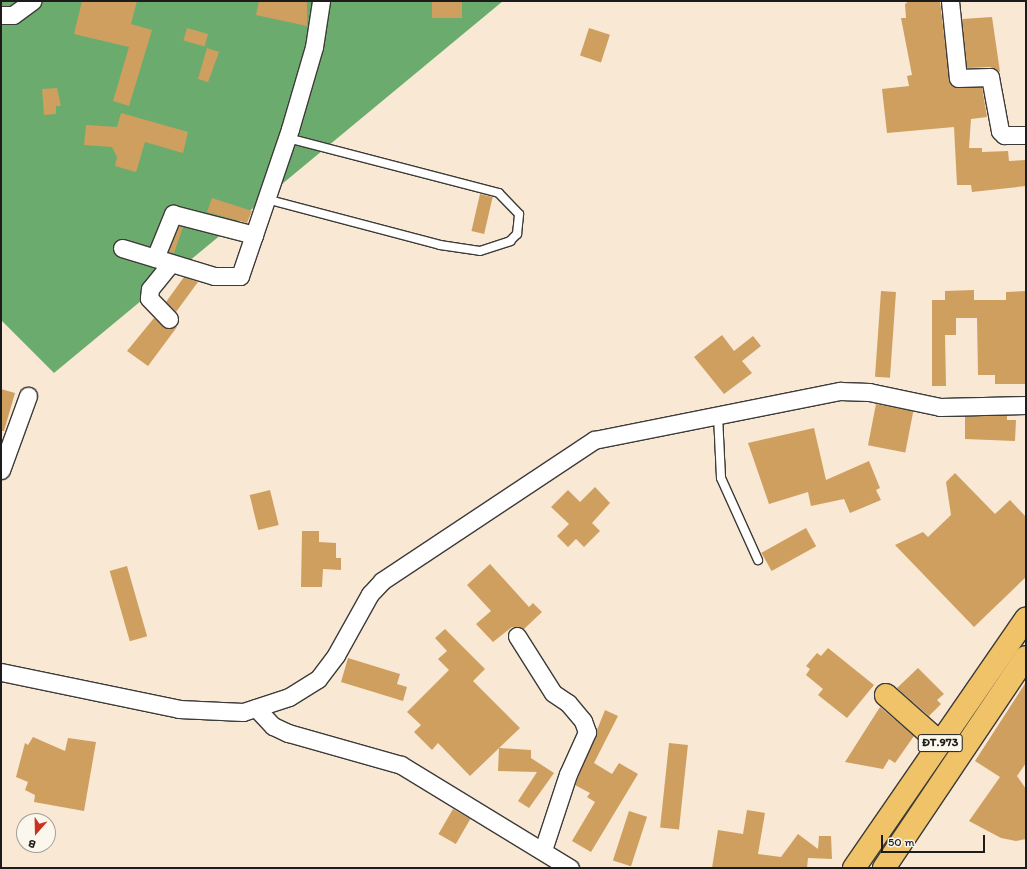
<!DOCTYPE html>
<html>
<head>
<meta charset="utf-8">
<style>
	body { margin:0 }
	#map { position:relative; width:1027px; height:869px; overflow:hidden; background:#f8e8d4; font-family:Itim,sans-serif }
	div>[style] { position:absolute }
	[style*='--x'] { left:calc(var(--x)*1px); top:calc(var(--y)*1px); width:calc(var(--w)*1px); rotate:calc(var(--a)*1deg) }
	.forest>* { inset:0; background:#6bac6e }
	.building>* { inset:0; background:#cf9f60; transform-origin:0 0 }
	.roads { filter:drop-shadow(1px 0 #3d3b38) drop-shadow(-1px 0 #3d3b38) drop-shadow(0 1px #3d3b38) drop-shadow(0 -1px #3d3b38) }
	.lane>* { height:8px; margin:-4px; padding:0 4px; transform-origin:4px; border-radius:4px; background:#fff }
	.street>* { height:17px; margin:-8.5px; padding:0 8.5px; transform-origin:8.5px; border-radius:8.5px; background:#fff }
	.primary>* { height:22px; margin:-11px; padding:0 11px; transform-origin:11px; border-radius:11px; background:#f1c369 }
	span { translate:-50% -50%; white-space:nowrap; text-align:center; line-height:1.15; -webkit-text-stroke:3px #fbf7ec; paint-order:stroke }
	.shield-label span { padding:1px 3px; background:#fbf7ec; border:1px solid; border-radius:3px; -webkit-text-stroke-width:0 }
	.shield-label { font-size:12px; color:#1c1c1c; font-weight:700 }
	.frame { position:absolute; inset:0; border:2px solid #1c1c1c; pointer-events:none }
	.north { position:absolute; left:16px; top:813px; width:40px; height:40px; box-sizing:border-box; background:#fbf7ec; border:1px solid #a29f99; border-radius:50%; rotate:200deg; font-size:11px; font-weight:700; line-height:16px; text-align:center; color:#1c1c1c }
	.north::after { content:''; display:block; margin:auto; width:14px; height:18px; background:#c8321e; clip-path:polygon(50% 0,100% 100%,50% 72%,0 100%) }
	.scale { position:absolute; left:881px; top:835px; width:104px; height:18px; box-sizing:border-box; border:2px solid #1c1c1c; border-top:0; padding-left:5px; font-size:12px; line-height:14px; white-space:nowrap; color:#1c1c1c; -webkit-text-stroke:3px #fbf7ec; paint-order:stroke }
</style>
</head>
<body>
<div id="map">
	<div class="forest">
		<i style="clip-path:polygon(1px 1px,503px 1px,54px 373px,1px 320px)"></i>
	</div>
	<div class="building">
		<i style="clip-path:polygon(82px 1px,137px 1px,131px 24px,152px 30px,129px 106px,113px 101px,129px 47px,74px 34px)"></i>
		<i style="clip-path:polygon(259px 1px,307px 1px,307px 26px,256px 15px)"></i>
		<i style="left:432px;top:1px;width:30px;height:17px"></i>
		<i style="clip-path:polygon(909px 1px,940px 1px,950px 83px,958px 88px,982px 87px,987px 117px,971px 119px,969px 148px,982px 148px,982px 152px,1008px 151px,1009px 161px,1026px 160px,1026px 186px,972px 192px,971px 185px,957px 185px,954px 127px,887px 133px,882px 89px,909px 86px,907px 76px,912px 75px,901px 18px,906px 18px,905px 4px)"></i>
		<i style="clip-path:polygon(992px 17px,1000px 72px,990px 67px,967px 68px,962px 19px)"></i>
		<i style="left:187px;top:28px;width:22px;height:13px;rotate:16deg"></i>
		<i style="left:589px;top:28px;width:22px;height:29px;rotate:18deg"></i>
		<i style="clip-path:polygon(207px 48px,219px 52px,208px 82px,198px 79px)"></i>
		<i style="clip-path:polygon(57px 88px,61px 106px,56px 106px,56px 114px,44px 115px,42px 89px)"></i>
		<i style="clip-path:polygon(121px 113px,188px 132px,183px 153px,145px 142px,136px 172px,115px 166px,117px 157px,112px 147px,84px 145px,86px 125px,117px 127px)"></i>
		<i style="left:480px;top:194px;width:13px;height:38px;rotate:13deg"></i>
		<i style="clip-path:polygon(212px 198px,252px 211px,247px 223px,207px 212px)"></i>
		<i style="clip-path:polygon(179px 226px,183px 227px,174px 253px,168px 252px)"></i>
		<i style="clip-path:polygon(184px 277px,198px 282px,176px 312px,166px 302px)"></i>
		<i style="clip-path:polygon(974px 290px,974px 300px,1006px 300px,1006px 292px,1026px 291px,1026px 384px,995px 384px,995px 375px,978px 375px,977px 318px,956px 318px,956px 335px,945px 335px,946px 386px,932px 386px,932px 300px,945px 300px,945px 291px)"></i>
		<i style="left:881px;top:291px;width:15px;height:86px;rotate:4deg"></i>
		<i style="clip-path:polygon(154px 318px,166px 328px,177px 327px,148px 366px,127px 351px)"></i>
		<i style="clip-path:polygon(722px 335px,734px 351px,753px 336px,761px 346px,742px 361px,752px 373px,724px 394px,694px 357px)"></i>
		<i style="clip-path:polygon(1px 389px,15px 393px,4px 431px,1px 431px)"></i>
		<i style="left:876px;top:404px;width:38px;height:42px;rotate:11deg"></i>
		<i style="clip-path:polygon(1007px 415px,1007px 420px,1016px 420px,1015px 441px,965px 439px,965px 416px)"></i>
		<i style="clip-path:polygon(814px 428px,826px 480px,869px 461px,880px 488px,876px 490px,881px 500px,850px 513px,844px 499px,811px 506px,808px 492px,769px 504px,748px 443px)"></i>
		<i style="clip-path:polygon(955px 473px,995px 514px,1010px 500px,1026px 517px,1026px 577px,974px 627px,895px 545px,923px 532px,928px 537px,951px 515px,946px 482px)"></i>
		<i style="clip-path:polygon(595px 487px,610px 503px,592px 523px,600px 531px,584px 547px,576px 539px,568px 547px,557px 536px,569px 524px,551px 507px,568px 490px,580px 502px)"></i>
		<i style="left:270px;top:490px;width:36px;height:21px;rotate:76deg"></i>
		<i style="left:806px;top:528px;width:21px;height:51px;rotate:61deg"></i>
		<i style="clip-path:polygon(302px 531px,319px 531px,319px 542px,336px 543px,336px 558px,341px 558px,341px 570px,323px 569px,322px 587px,301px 587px)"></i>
		<i style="clip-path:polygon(490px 564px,529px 607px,533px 603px,542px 612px,524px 629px,512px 627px,493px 642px,476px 624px,491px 611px,467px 585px)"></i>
		<i style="left:127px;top:566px;width:73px;height:18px;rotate:74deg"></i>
		<i style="clip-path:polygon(445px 629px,485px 669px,473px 681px,520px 728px,470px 776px,438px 743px,432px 750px,414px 732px,421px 725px,407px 712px,449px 670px,438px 659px,447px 651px,435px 638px)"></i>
		<i style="clip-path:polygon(828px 648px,874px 685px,847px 718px,818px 695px,823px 689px,806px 675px,810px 669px,806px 666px,817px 653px,821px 656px)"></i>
		<i style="clip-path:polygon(348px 658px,400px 674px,397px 684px,407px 687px,403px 701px,341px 682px)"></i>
		<i style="clip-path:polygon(918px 668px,944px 694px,937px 700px,941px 704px,929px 716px,897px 688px)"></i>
		<i style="clip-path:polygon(1026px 682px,1026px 763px,1017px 776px,1026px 789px,1026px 839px,1016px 841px,1001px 838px,969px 821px,1000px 777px,975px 761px)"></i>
		<i style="clip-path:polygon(880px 707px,914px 736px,895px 763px,889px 759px,883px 769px,845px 762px)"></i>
		<i style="clip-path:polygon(605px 710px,618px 716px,594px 763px,612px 774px,619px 763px,638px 774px,591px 852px,572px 841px,595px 802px,587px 797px,590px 793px,575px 785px)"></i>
		<i style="clip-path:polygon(33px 737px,65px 751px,68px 738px,96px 742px,84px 811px,34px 802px,35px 795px,25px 790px,28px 782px,16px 777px,25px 743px,28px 745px)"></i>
		<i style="left:669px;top:743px;width:19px;height:85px;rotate:6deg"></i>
		<i style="clip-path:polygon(499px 748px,531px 750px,531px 758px,554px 773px,529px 808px,518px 801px,537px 772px,498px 771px)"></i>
		<i style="left:453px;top:809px;width:20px;height:29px;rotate:30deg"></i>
		<i style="clip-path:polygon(747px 810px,765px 813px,758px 854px,781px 857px,798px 834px,818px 849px,819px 836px,831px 836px,832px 859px,808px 858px,807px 868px,712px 868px,718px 830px,743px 834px)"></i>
		<i style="left:629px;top:811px;width:19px;height:52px;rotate:18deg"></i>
	</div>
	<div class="roads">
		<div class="lane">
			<i style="--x:266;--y:199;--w:180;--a:14.8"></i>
			<i style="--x:440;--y:245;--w:40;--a:8.5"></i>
			<i style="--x:480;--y:251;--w:32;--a:-18"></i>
			<i style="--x:510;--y:241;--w:10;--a:-45"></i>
			<i style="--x:517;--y:234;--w:20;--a:-84"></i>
			<i style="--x:519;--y:214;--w:29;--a:-134"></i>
			<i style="--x:499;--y:193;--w:218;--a:-165.4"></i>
			<i style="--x:718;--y:416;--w:62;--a:87.2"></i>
			<i style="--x:721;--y:478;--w:90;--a:65.7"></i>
		</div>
		<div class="street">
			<i style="--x:950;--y:1;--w:77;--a:84.1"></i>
			<i style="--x:958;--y:78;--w:32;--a:-2"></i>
			<i style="--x:990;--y:77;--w:55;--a:79.5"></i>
			<i style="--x:1000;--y:131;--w:6;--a:45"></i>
			<i style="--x:1004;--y:135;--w:22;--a:0"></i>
			<i style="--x:1;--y:15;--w:12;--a:0"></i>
			<i style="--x:13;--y:15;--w:24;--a:-36"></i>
			<i style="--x:122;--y:248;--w:96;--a:16.9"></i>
			<i style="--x:214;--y:276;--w:26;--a:0"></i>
			<i style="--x:240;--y:276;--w:155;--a:-71.2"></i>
			<i style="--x:290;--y:129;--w:85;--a:-73.7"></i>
			<i style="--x:314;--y:47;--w:47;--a:-81.3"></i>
			<i style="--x:155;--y:258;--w:48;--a:-67.8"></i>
			<i style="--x:173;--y:214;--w:84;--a:14.5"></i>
			<i style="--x:169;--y:319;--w:29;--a:-134"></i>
			<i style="--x:149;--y:298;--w:9;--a:-84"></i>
			<i style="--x:150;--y:289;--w:33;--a:-51"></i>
			<i style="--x:1;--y:470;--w:79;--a:-70"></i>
			<i style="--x:517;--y:636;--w:67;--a:57.7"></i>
			<i style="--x:553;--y:693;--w:18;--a:34"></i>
			<i style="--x:568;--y:703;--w:23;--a:50"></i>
			<i style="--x:583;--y:721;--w:12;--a:70"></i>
			<i style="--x:587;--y:732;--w:46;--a:114.3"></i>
			<i style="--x:568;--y:774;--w:80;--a:108.2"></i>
			<i style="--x:1;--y:672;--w:182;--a:11.7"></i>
			<i style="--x:179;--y:709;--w:64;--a:2.7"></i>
			<i style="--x:243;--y:712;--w:48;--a:-18.1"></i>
			<i style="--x:289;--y:697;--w:34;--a:-32"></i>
			<i style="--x:318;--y:679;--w:30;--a:-53"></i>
			<i style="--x:336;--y:655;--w:70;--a:-60.9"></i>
			<i style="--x:370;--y:594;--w:18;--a:-47"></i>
			<i style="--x:382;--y:581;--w:255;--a:-33.6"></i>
			<i style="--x:594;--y:440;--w:251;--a:-11.3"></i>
			<i style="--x:840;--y:391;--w:29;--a:2"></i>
			<i style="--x:869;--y:392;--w:73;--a:11.9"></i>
			<i style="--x:940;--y:407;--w:86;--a:-1.3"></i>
			<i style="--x:256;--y:708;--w:25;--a:47"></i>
			<i style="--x:273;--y:726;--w:17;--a:25"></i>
			<i style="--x:288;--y:733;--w:117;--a:15.8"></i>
			<i style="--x:401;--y:765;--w:198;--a:31.4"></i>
		</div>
		<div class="primary">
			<i style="--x:886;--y:695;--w:72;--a:41.6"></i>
			<i style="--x:854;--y:868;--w:303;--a:-55.4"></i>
			<i style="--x:884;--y:868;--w:254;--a:-56.1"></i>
		</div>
	</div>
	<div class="shield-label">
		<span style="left:940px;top:743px">ĐT.973</span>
	</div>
	<div class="frame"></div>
	<div class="north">B</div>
	<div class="scale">50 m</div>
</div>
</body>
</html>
